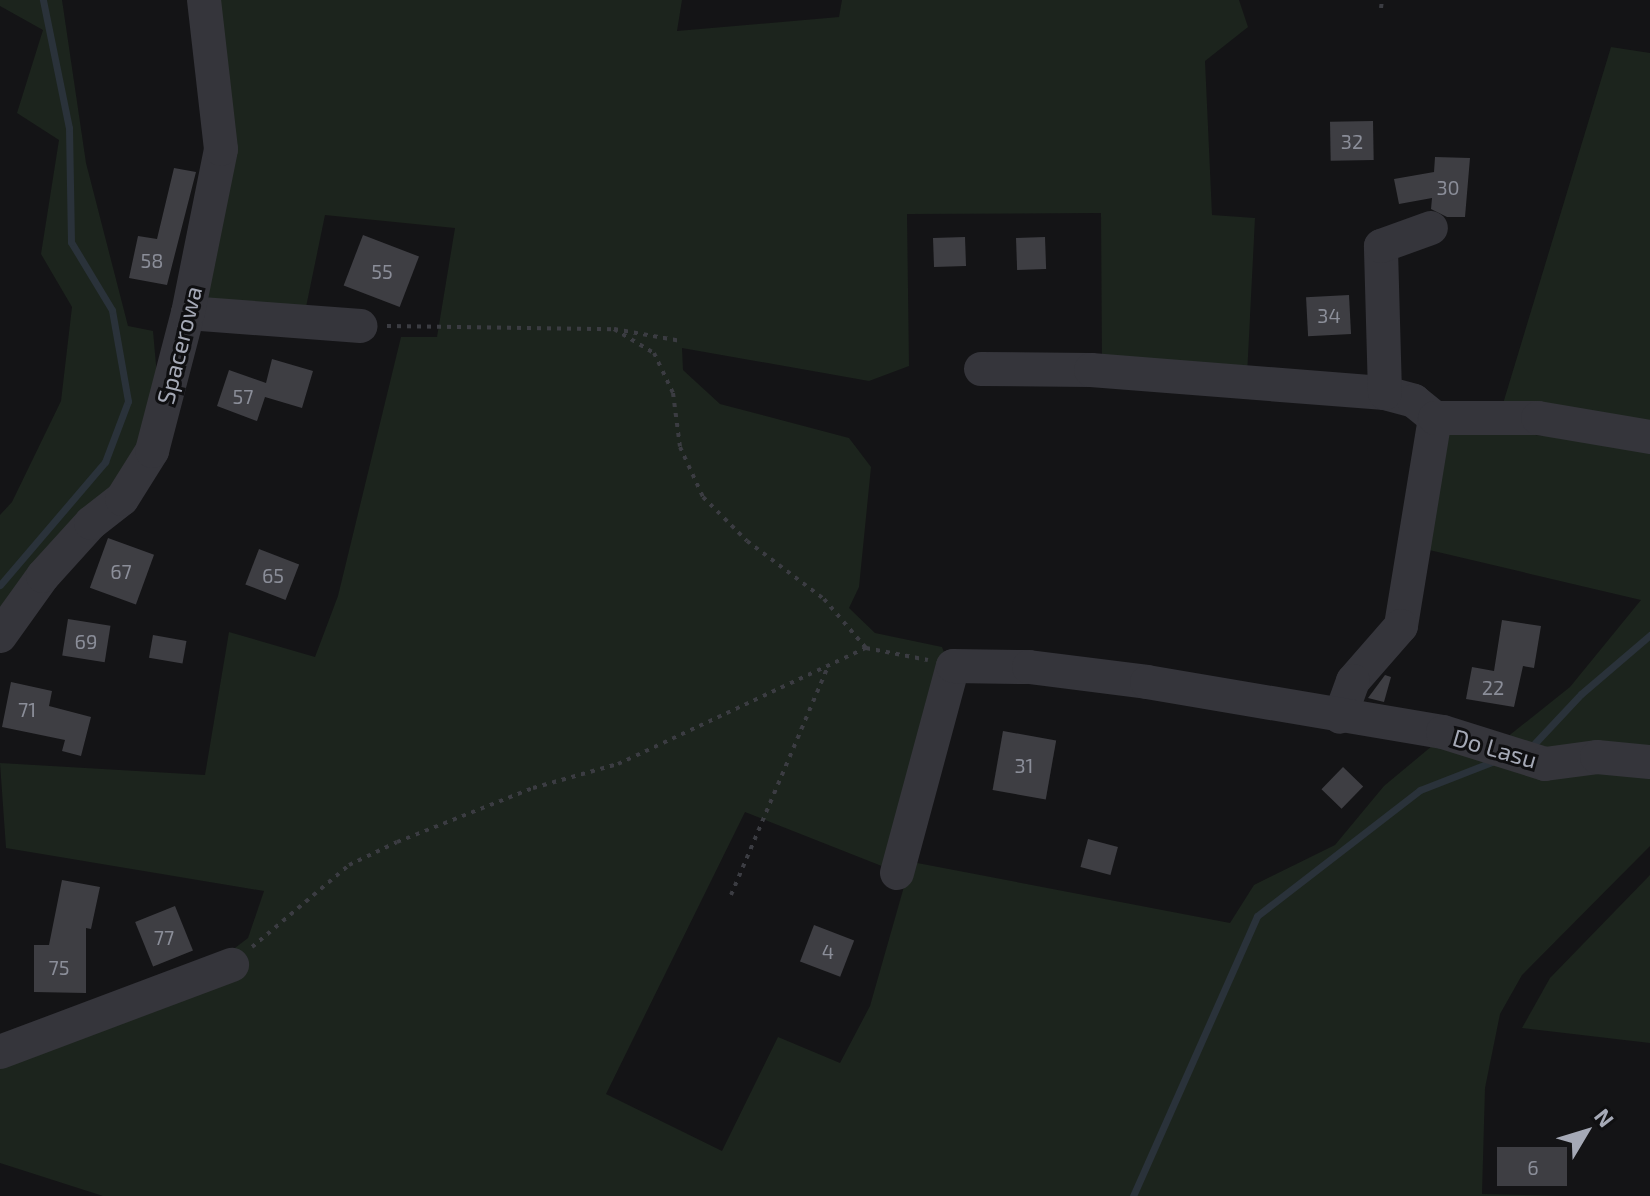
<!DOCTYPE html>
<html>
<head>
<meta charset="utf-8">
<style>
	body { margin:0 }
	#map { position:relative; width:1650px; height:1196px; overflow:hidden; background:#141416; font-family:"Exo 2",sans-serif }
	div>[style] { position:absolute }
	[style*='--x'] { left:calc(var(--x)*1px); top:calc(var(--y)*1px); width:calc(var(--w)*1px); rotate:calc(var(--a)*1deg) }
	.green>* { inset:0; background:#1c241d }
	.stream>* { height:7px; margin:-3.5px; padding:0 3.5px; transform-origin:3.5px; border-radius:3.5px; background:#2a323a }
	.building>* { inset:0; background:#3e3e43; transform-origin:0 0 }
	.path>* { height:4px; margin-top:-2px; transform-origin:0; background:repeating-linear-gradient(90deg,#3b3c42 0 4px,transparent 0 10px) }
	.minor>* { height:34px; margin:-17px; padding:0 17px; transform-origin:17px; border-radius:17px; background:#35353b }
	span { translate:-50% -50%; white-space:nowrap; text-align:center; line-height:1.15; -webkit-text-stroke:6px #0f0f11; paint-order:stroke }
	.number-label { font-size:20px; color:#8b8e99 }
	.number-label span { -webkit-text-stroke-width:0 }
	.street-label { font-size:24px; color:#a5a9b6 }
	.north { position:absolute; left:1546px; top:1092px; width:80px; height:80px; -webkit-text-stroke:6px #0f0f11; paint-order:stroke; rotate:52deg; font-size:22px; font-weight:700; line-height:32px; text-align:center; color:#a5a9b6 }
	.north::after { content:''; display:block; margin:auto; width:28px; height:36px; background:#a5a9b6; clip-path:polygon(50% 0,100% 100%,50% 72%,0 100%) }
</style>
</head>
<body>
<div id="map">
	<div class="green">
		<i style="clip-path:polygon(0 0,62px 0,86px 163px,128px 326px,153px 331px,157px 376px,136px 457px,0 618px,0 515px,12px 502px,61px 401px,72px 307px,41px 254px,59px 140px,17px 113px,43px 30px,0 6px)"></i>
		<i style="clip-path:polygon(evenodd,217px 0,682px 0,677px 31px,839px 17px,842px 0,1239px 0,1248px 27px,1205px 61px,1212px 215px,1255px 218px,1247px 376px,1102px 363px,1101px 213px,907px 214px,909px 366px,869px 381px,682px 348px,683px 370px,720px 404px,849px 438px,871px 467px,859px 587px,849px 608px,875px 633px,942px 647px,957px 686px,912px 862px,1230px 923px,1254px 885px,1335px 845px,1384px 786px,1432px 746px,1650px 775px,1650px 846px,1522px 975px,1500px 1014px,1485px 1088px,1482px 1194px,1565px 1196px,103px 1196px,0 1163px,0 1066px,218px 961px,248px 938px,264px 891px,6px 848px,0 763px,205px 775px,229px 632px,315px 657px,338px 596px,401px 337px,437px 337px,455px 228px,325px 215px,305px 312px,204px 303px,217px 0,745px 812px,907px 876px,870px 1006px,840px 1063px,778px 1037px,722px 1151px,606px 1094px,745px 812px)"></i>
		<i style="clip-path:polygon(1611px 47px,1650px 53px,1650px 430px,1502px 407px)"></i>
		<i style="clip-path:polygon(1450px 429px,1650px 443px,1650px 749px,1547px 755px,1506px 738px,1570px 687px,1641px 600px,1425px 549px)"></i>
		<i style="clip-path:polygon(1650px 875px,1650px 1043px,1522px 1028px,1550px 978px)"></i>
	</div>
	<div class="stream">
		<i style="--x:0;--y:585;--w:162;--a:-49.5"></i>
		<i style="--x:105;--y:462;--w:65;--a:-69.3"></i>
		<i style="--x:128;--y:401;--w:92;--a:-100"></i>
		<i style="--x:112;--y:310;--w:79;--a:-121.1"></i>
		<i style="--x:71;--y:242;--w:114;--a:-91"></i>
		<i style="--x:69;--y:128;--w:131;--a:-101.5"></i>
		<i style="--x:1535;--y:743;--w:67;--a:-46.8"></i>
		<i style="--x:1581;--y:694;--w:91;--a:-40.5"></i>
		<i style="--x:1133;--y:1196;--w:306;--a:-66.1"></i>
		<i style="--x:1257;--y:916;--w:206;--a:-37.7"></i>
		<i style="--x:1420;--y:790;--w:77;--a:-21.3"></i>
	</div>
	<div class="building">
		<i style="left:1373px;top:121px;width:39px;height:43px;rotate:89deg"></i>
		<i style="clip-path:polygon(1435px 157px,1470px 158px,1465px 217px,1447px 217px,1431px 209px,1432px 198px,1399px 204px,1394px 179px,1434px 172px)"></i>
		<i style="clip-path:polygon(174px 168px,196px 172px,167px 285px,129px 278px,138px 236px,157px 239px)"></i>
		<i style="left:363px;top:235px;width:60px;height:54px;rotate:21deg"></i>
		<i style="left:965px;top:237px;width:29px;height:32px;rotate:88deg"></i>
		<i style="left:1045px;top:237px;width:32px;height:29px;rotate:88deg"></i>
		<i style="left:1349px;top:295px;width:39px;height:43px;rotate:87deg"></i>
		<i style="clip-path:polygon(272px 359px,313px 371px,302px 408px,265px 397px,257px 421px,217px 406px,229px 370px,266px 383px)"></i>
		<i style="left:108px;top:538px;width:49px;height:53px;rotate:20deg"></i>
		<i style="left:259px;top:549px;width:43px;height:38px;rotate:21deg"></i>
		<i style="left:68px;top:619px;width:43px;height:37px;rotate:9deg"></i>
		<i style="clip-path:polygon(1502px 620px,1541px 626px,1534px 668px,1523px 666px,1514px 707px,1466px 699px,1472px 667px,1494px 671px)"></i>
		<i style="left:153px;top:635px;width:34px;height:23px;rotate:10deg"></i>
		<i style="clip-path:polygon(1385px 675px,1391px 677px,1384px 702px,1368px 698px)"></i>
		<i style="clip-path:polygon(11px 682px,52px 691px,49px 706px,91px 717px,81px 756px,62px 751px,65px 740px,2px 727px)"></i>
		<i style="left:1003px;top:731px;width:54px;height:60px;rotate:10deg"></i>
		<i style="left:1343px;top:767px;width:28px;height:31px;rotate:44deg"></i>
		<i style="left:1088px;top:839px;width:31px;height:29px;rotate:15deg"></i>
		<i style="clip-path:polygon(62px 880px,100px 887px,91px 929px,86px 928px,86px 993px,34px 992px,34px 945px,49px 945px)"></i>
		<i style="left:175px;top:906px;width:48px;height:43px;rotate:68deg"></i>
		<i style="left:814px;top:925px;width:43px;height:39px;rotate:21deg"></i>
		<i style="left:1497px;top:1147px;width:70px;height:39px"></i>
	</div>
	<div class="path">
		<i style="--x:1381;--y:8;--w:8;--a:-83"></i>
		<i style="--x:387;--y:326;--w:227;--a:0.8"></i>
		<i style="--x:614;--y:329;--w:68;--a:10.2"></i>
		<i style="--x:614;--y:329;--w:47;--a:31"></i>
		<i style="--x:654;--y:353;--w:44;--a:64.6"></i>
		<i style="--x:673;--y:393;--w:54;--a:82.6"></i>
		<i style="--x:680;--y:447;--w:55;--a:65.3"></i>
		<i style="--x:703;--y:497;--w:62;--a:45"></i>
		<i style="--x:747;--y:541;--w:96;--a:37"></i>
		<i style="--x:824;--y:599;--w:65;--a:49.4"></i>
		<i style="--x:731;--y:895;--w:249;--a:-67"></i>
		<i style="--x:252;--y:947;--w:127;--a:-40.2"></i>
		<i style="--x:349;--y:865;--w:53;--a:-25.6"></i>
		<i style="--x:397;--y:842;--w:146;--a:-21.7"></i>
		<i style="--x:533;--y:788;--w:88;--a:-15.8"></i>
		<i style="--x:618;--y:764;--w:274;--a:-25.1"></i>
		<i style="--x:866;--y:648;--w:63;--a:11"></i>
	</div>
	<div class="minor">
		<i style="--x:188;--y:313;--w:173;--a:4.3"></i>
		<i style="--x:981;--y:369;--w:110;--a:0.5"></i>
		<i style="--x:1091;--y:370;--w:295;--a:4.5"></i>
		<i style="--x:1385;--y:393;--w:30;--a:15"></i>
		<i style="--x:1414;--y:401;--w:27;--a:39"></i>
		<i style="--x:1435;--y:418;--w:211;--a:99.3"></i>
		<i style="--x:1401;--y:626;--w:73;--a:131.1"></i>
		<i style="--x:1353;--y:681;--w:38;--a:110"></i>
		<i style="--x:1385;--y:393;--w:147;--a:-91.6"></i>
		<i style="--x:1381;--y:246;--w:53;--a:-19.8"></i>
		<i style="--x:1435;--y:418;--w:103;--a:0"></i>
		<i style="--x:1538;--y:418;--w:114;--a:9.6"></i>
		<i style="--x:0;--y:636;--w:74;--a:-54.4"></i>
		<i style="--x:43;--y:576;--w:72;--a:-47.8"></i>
		<i style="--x:91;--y:523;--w:39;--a:-38"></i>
		<i style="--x:122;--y:499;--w:57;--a:-58"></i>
		<i style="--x:152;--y:451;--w:143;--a:-75.4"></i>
		<i style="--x:188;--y:313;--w:167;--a:-78.6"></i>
		<i style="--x:221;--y:149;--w:150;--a:-96.5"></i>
		<i style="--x:897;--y:873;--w:214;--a:-74.9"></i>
		<i style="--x:953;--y:666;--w:76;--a:0.8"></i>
		<i style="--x:1029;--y:667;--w:119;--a:7.2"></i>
		<i style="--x:1147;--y:682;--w:300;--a:9.6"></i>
		<i style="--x:1443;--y:732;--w:107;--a:17.4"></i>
		<i style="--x:1545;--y:764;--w:52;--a:-7.7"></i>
		<i style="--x:1597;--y:757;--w:53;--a:5.4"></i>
		<i style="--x:0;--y:1052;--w:248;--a:-20.6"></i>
	</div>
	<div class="number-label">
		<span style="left:1352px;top:141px">32</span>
		<span style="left:1448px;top:187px">30</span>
		<span style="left:152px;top:260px">58</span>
		<span style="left:382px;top:271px">55</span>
		<span style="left:1329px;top:315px">34</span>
		<span style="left:243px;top:396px">57</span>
		<span style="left:121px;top:571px">67</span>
		<span style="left:273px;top:575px">65</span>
		<span style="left:86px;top:641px">69</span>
		<span style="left:1493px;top:687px">22</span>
		<span style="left:27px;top:709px">71</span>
		<span style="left:1024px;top:765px">31</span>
		<span style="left:164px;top:937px">77</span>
		<span style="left:828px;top:951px">4</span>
		<span style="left:59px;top:967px">75</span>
		<span style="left:1533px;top:1167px">6</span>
	</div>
	<div class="street-label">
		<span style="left:179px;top:345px;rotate:-76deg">Spacerowa</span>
		<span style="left:1495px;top:748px;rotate:16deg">Do Lasu</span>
	</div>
	<div class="north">N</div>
</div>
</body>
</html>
